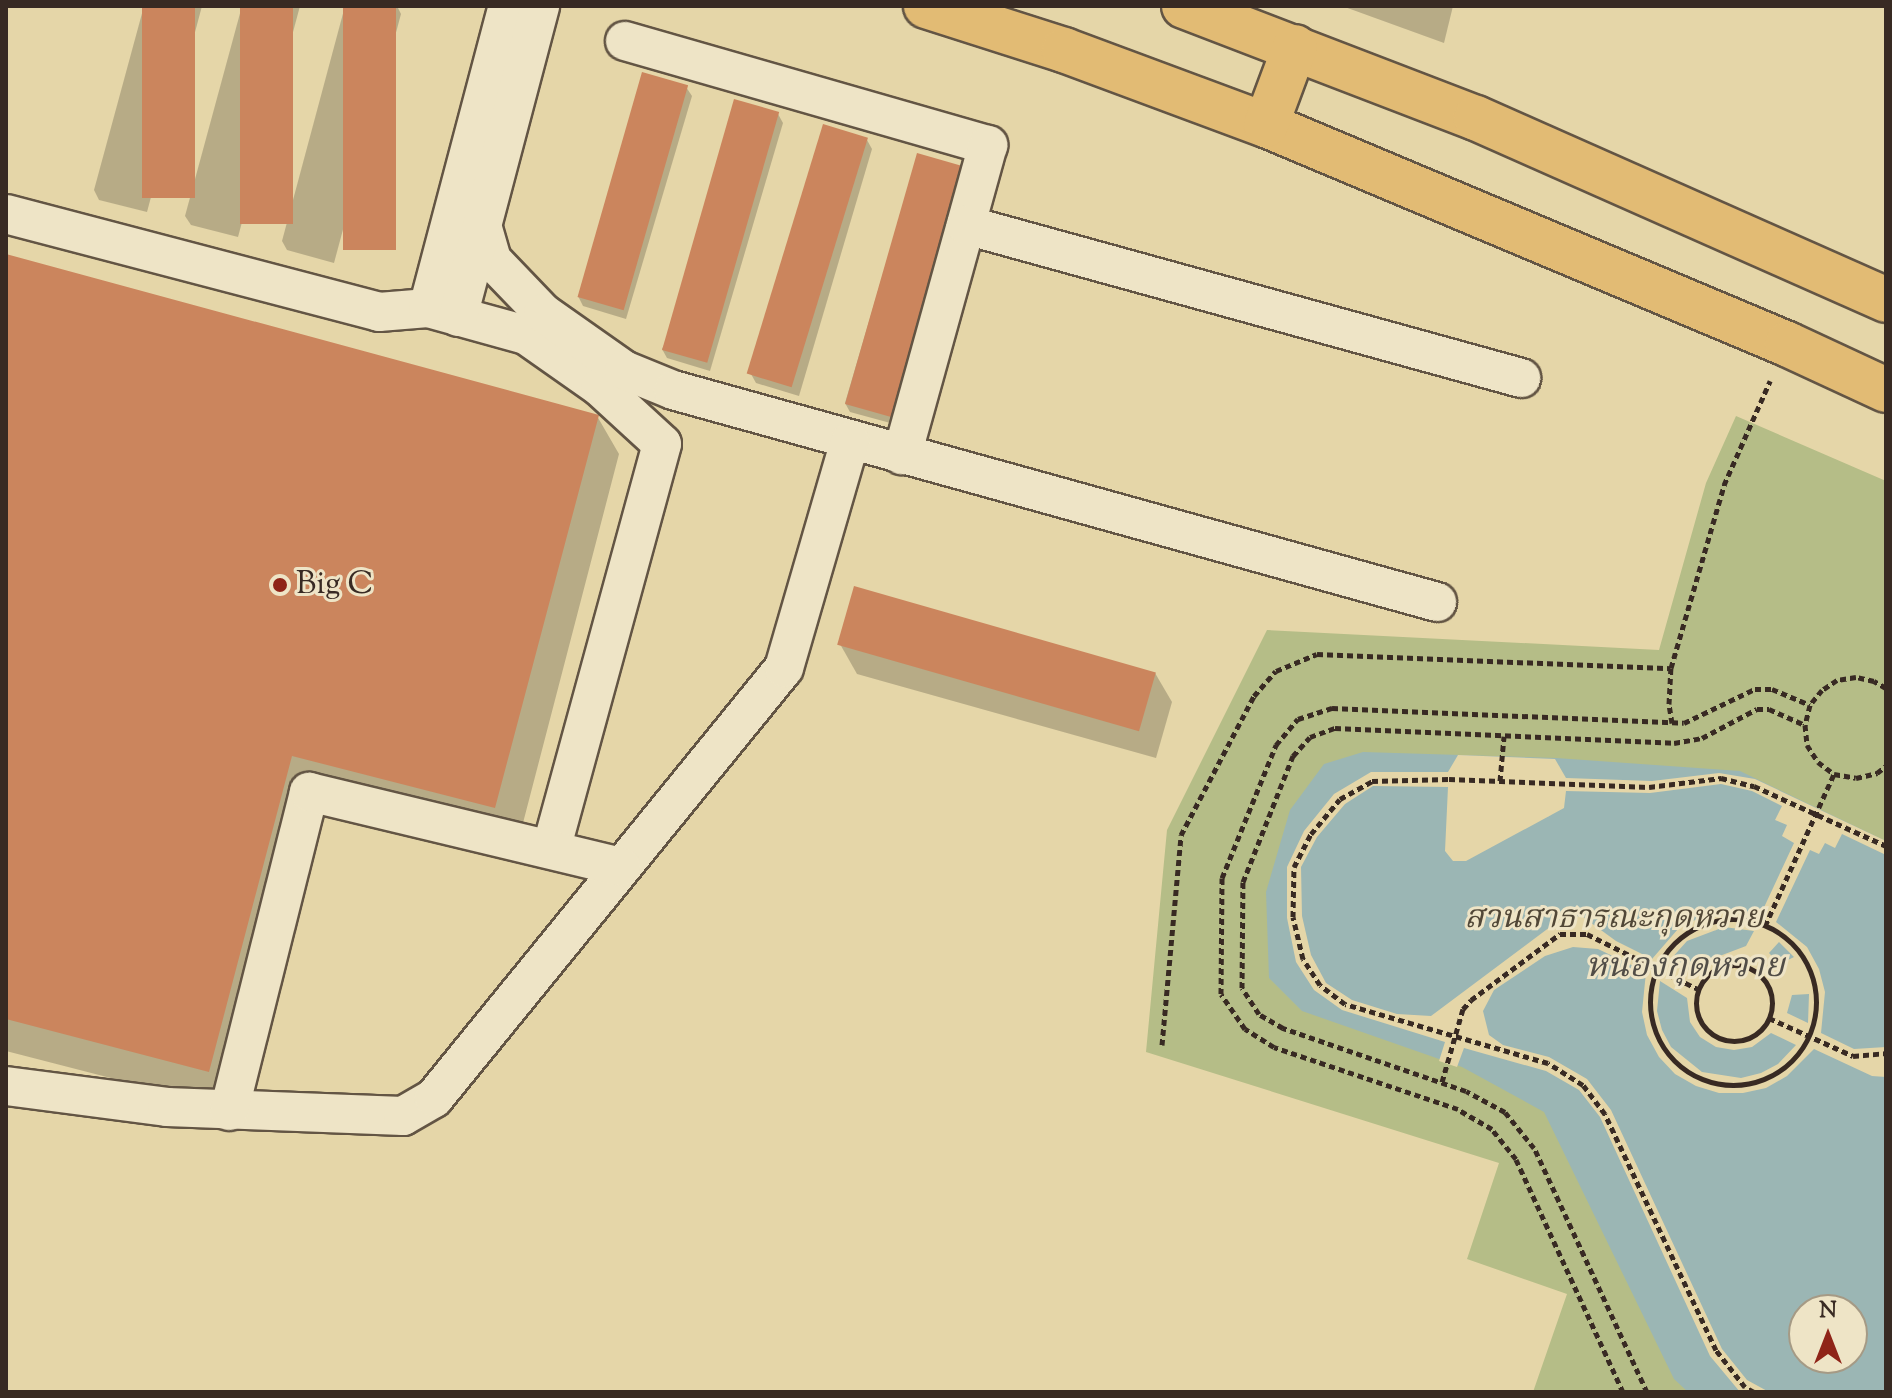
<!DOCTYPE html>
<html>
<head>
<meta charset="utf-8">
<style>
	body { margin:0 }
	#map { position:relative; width:1892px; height:1398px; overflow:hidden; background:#e5d6a8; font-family:"Sorts Mill Goudy","Noto Serif Thai",serif }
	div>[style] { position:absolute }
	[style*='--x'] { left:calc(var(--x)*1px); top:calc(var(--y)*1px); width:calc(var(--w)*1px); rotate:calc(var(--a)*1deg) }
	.green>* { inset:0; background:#b5bd87 }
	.water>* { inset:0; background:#9bb6b4 }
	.pier>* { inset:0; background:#e5d6a8 }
	.shadow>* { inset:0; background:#0003 }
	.building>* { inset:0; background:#cb855d; transform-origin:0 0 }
	.path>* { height:5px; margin-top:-2.5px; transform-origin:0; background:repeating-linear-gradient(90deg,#382a23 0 6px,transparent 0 10px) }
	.path>.ring { margin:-2.5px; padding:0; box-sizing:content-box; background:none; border:5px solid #382a23; border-radius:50% }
	.roads { filter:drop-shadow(2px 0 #635544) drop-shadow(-2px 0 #635544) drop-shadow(0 2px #635544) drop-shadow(0 -2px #635544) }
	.minor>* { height:38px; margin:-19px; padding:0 19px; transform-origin:19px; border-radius:19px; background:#eee4c6 }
	.major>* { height:44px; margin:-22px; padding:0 22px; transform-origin:22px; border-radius:22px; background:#e2bb74 }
	.dots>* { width:22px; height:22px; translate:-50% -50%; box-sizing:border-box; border:4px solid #eee4c6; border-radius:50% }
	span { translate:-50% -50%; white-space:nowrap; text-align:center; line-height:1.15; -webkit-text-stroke:6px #eee4c6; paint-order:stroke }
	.poi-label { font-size:32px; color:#382a23 }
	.left { translate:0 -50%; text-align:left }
	.park-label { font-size:32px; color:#514737; font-style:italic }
	.water-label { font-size:34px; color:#514d47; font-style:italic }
	.frame { position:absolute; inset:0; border:8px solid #382a23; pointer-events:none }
	.north { position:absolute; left:1788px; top:1294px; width:80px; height:80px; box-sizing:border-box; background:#eee4c6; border:2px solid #a59a85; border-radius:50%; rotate:0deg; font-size:22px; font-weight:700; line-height:32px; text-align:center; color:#382a23 }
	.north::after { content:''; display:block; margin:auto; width:28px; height:36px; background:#8f2418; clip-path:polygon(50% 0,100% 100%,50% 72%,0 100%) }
</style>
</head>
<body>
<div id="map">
	<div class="green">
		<i style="clip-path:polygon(evenodd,1736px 416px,1886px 481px,1886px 1392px,1533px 1392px,1567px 1294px,1467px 1259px,1499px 1163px,1146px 1052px,1167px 830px,1267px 630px,1659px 650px,1706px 483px,1736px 416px,1804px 1310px,1852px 1310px,1852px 1358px,1804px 1358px,1804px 1310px)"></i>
	</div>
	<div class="water">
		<i style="clip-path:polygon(evenodd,1363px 752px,1556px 758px,1740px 771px,1886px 841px,1886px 1392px,1688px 1392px,1674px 1379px,1544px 1112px,1462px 1067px,1302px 1011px,1269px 978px,1266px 892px,1290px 810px,1324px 764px,1363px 752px,1804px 1310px,1852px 1310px,1852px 1358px,1804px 1358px,1804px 1310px)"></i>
	</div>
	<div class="pier">
		<i style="clip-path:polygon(evenodd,1458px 755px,1555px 759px,1566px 778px,1652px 781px,1719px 773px,1755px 779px,1886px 841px,1886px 855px,1842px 834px,1835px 848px,1825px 843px,1819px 854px,1810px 850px,1776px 922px,1807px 947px,1819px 969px,1825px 992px,1821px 1033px,1854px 1049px,1886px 1047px,1886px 1077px,1872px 1076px,1814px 1049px,1787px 1076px,1766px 1088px,1743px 1093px,1719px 1093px,1696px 1086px,1675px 1074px,1659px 1057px,1647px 1035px,1642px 1012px,1646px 972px,1598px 949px,1573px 947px,1545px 956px,1494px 990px,1483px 1011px,1489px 1035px,1503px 1045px,1549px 1057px,1587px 1079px,1611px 1110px,1722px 1349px,1747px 1380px,1769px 1392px,1740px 1392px,1710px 1356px,1600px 1117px,1579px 1090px,1546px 1071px,1464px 1048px,1457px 1067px,1439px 1061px,1445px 1042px,1342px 1010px,1314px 990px,1296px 962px,1287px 918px,1287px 867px,1304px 831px,1334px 794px,1371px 772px,1448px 772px,1458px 755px,1721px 784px,1752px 791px,1782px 806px,1775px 820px,1787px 825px,1782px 836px,1794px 843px,1760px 916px,1722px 911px,1699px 918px,1678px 929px,1652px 959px,1616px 941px,1583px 917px,1566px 915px,1431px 1016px,1397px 1014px,1352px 1000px,1326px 983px,1311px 955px,1302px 916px,1301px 867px,1317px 837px,1345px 804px,1373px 786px,1448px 787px,1445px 851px,1453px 861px,1466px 861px,1564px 808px,1566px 791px,1650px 793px,1721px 784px,1458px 755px,1724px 927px,1754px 931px,1746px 946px,1709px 960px,1697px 974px,1670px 960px,1687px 941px,1724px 927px,1458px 755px,1779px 942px,1794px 957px,1780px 964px,1769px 953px,1779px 942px,1458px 755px,1660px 981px,1687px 998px,1690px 1022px,1700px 1037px,1716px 1047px,1734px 1050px,1752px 1047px,1771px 1033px,1796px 1045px,1778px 1064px,1761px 1073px,1741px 1078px,1702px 1072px,1671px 1047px,1662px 1030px,1657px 1011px,1660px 981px,1458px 755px,1809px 994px,1808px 1023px,1787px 1013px,1792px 995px,1809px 994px)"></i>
	</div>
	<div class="shadow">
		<i style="clip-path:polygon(144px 6px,202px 6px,147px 212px,99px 200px,94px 190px)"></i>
		<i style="clip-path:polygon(242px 6px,300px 6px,238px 237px,191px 225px,185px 216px)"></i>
		<i style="clip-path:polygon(345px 6px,397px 6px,401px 14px,334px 263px,287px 250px,282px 241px)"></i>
		<i style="clip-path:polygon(1342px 6px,1453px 6px,1444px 43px)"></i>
		<i style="clip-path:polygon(686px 87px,692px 96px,626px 319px,583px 306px,578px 296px)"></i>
		<i style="clip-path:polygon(778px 114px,783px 123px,710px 371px,667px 358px,662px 349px)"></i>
		<i style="clip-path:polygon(867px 140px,872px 149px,799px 396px,756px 383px,751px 374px)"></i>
		<i style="clip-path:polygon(918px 155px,966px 177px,894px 424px,850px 412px,845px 403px)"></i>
		<i style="clip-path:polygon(6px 257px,597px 416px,619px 454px,517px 846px,314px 793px,231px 1109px,6px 1051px)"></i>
		<i style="clip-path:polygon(840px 644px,1155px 673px,1172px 702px,1156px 758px,857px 674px)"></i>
	</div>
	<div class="building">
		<i style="left:142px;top:6px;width:53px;height:192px"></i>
		<i style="left:240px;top:6px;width:53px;height:218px"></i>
		<i style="left:343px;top:6px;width:53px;height:244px"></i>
		<i style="left:642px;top:72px;width:48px;height:234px;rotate:16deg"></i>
		<i style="left:734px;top:99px;width:47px;height:261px;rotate:16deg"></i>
		<i style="left:823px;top:124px;width:47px;height:261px;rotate:17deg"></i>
		<i style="left:917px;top:153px;width:48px;height:261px;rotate:16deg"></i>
		<i style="clip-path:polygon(6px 254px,599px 415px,495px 808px,292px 756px,209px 1072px,6px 1019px)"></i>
		<i style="left:854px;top:586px;width:314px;height:61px;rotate:16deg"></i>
	</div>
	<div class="path">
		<i style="--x:1886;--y:688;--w:14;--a:-150"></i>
		<i style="--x:1874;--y:681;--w:18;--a:-167"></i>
		<i style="--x:1856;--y:677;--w:19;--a:171"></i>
		<i style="--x:1837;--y:680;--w:18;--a:146"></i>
		<i style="--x:1822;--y:690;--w:19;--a:129"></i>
		<i style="--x:1810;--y:705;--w:21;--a:104"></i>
		<i style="--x:1805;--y:725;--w:20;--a:84"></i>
		<i style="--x:1807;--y:745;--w:20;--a:57"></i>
		<i style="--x:1818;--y:762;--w:20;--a:37"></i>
		<i style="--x:1834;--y:774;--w:22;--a:10"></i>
		<i style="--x:1856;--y:778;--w:22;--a:-13"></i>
		<i style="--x:1877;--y:773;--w:11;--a:-38"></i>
		<i style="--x:1672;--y:723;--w:19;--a:-99"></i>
		<i style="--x:1669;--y:704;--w:36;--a:-87"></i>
		<i style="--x:1671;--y:668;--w:191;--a:-73.8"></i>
		<i style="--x:1724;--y:485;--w:114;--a:-66.1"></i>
		<i style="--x:1500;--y:781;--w:45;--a:-84.9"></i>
		<i class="ring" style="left:1650px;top:919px;width:161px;height:161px"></i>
		<i style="--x:1765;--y:926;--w:167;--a:-65.6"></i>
		<i class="ring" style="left:1696px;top:965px;width:71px;height:71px"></i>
		<i style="--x:1769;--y:1018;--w:92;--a:24.3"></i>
		<i style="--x:1853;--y:1056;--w:33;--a:-5"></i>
		<i style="--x:1162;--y:1045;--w:211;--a:-84.8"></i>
		<i style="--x:1181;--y:835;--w:157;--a:-62.3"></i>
		<i style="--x:1254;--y:696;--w:33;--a:-49"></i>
		<i style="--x:1276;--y:671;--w:44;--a:-22.5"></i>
		<i style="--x:1317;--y:654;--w:354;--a:2.3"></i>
		<i style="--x:1442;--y:1082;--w:76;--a:-74"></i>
		<i style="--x:1463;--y:1009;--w:12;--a:-48"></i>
		<i style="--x:1471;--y:1000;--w:111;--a:-36.6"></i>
		<i style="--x:1560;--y:934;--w:27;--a:0"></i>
		<i style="--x:1587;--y:934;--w:124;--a:26.4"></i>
		<i style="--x:1623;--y:1392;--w:256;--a:-114.7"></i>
		<i style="--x:1516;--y:1159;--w:38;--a:-129"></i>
		<i style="--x:1492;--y:1129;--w:39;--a:-150"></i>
		<i style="--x:1458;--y:1109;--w:194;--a:-161.4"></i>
		<i style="--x:1274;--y:1047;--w:34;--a:-148"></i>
		<i style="--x:1245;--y:1029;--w:42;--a:-124.4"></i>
		<i style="--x:1221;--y:994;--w:116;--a:-89.5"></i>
		<i style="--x:1222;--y:878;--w:144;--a:-67.9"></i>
		<i style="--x:1276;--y:745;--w:34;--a:-50"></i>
		<i style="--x:1298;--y:719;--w:36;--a:-18"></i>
		<i style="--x:1332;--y:708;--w:352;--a:2.4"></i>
		<i style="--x:1684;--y:723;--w:79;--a:-25.6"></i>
		<i style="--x:1755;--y:689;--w:17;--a:0"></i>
		<i style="--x:1772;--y:689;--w:41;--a:22.8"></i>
		<i style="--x:1647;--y:1392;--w:269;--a:-114.8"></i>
		<i style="--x:1534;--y:1148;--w:46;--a:-128.9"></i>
		<i style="--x:1505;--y:1112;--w:44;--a:-151.7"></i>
		<i style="--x:1466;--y:1091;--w:194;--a:-161"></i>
		<i style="--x:1283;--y:1028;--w:28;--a:-150"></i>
		<i style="--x:1259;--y:1014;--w:31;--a:-123"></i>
		<i style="--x:1242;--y:988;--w:106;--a:-89.5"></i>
		<i style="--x:1243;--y:882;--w:136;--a:-68.4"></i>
		<i style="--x:1293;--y:756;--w:25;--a:-48"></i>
		<i style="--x:1310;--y:737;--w:27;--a:-20"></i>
		<i style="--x:1335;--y:728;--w:339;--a:2.5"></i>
		<i style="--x:1674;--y:743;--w:28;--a:-10"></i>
		<i style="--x:1702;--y:738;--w:62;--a:-27.8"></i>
		<i style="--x:1757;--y:709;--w:12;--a:0"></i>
		<i style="--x:1769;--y:709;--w:39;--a:24"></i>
		<i style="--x:1754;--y:1392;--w:10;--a:-151"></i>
		<i style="--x:1745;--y:1387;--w:47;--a:-128.1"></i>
		<i style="--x:1716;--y:1350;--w:261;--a:-115.2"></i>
		<i style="--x:1605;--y:1114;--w:36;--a:-127"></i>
		<i style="--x:1583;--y:1085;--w:41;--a:-147.8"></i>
		<i style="--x:1548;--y:1063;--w:211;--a:-163.8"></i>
		<i style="--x:1345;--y:1004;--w:31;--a:-143"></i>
		<i style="--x:1320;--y:985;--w:31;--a:-123"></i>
		<i style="--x:1303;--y:959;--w:43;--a:-103.4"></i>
		<i style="--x:1293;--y:917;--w:50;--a:-88.9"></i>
		<i style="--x:1294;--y:867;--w:37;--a:-63"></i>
		<i style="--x:1311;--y:834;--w:45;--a:-50.4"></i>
		<i style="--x:1340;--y:799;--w:37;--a:-29"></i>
		<i style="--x:1372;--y:781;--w:77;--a:-1.5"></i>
		<i style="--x:1449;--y:779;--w:200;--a:2.3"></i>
		<i style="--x:1649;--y:787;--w:73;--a:-7.1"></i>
		<i style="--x:1721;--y:778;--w:34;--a:14"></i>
		<i style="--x:1754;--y:786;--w:145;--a:24.4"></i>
	</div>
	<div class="roads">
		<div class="minor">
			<i style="--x:625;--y:41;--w:378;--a:16"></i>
			<i style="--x:988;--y:145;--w:322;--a:105.5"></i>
			<i style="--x:6;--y:214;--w:386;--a:14.7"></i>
			<i style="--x:379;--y:312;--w:49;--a:-4.7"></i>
			<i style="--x:428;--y:308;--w:102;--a:15.4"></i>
			<i style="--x:526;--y:335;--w:90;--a:35.1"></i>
			<i style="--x:600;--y:387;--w:84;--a:42.6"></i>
			<i style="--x:662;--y:444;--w:420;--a:105.3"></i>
			<i style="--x:482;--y:225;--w:36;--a:74"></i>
			<i style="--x:492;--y:260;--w:74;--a:46.1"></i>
			<i style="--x:543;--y:313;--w:99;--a:35.1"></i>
			<i style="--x:624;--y:370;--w:53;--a:22.2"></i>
			<i style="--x:673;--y:390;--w:793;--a:15.51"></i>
			<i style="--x:966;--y:225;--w:576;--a:15.41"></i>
			<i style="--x:428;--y:308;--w:312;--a:-75.2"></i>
			<i style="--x:458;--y:317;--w:322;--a:-75.2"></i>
			<i style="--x:6;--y:1086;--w:162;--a:7.4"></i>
			<i style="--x:167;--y:1107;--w:236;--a:2.2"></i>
			<i style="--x:403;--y:1116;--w:36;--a:-30"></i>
			<i style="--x:434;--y:1098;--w:554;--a:-50.86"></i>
			<i style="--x:784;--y:668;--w:236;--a:-73.8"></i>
			<i style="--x:229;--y:1111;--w:329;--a:-75.9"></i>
			<i style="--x:309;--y:792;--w:321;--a:13.5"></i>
		</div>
		<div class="major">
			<i style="--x:926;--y:6;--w:145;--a:17.7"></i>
			<i style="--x:1064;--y:50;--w:215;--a:20.4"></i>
			<i style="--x:1266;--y:125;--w:565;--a:22.8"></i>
			<i style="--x:1787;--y:344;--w:109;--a:24.9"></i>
			<i style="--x:1184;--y:6;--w:313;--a:21"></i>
			<i style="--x:1476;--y:118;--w:449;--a:23.9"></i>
			<i style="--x:1266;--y:125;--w:83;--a:-69.6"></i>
		</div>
	</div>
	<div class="dots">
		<i style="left:280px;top:585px;background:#8f2418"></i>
	</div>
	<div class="poi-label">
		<span class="left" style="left:296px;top:585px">Big C</span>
	</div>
	<div class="park-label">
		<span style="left:1614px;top:919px">สวนสาธารณะกุดหวาย</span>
	</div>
	<div class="water-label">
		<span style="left:1685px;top:968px">หนองกุดหวาย</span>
	</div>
	<div class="frame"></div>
	<div class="north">N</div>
</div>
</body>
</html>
